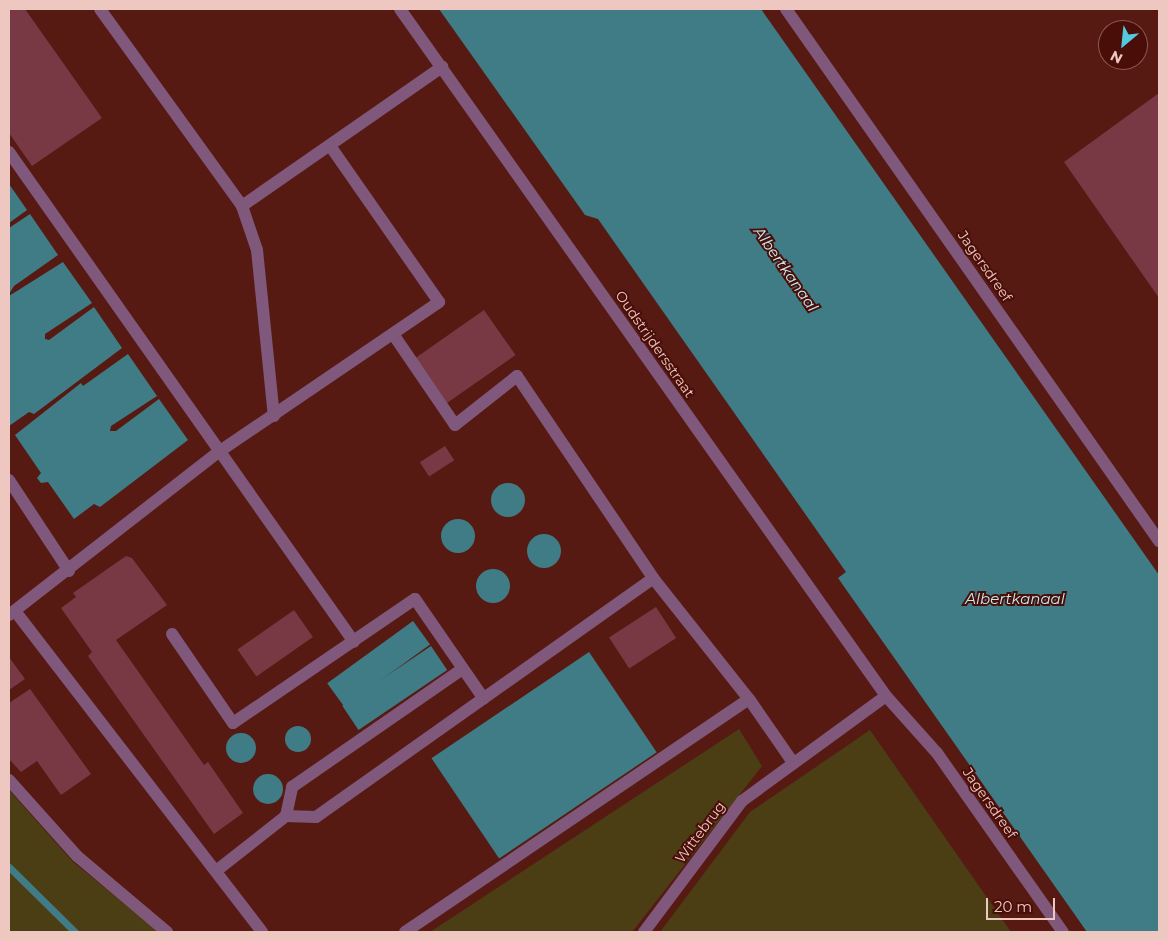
<!DOCTYPE html>
<html>
<head>
<meta charset="utf-8">
<style>
	body { margin:0 }
	#map { position:relative; width:1168px; height:941px; overflow:hidden; background:#561a13; font-family:Montserrat,sans-serif }
	div>[style] { position:absolute }
	[style*='--x'] { left:calc(var(--x)*1px); top:calc(var(--y)*1px); width:calc(var(--w)*1px); rotate:calc(var(--a)*1deg) }
	.green>* { inset:0; background:#4b3d14 }
	.water>* { inset:0; background:#407c86; transform-origin:0 0 }
	.round { border-radius:50% }
	.stream>* { height:7px; margin:-3.5px; padding:0 3.5px; transform-origin:3.5px; border-radius:3.5px; background:#407c86 }
	.building>* { inset:0; background:#783844; transform-origin:0 0 }
	.minor>* { height:12px; margin:-6px; padding:0 6px; transform-origin:6px; border-radius:6px; background:#7f587b }
	span { translate:-50% -50%; white-space:nowrap; text-align:center; line-height:1.15; -webkit-text-stroke:4px #4a0e09; paint-order:stroke }
	.street-label { font-size:14px; color:#eec7c0 }
	.water-label { font-size:15px; color:#c7ebf1; font-style:italic }
	.frame { position:absolute; inset:0; border:10px solid #eec7c0; pointer-events:none }
	.north { position:absolute; left:1098px; top:20px; width:50px; height:50px; box-sizing:border-box; background:#4a0e09; border:1px solid #8c5852; border-radius:50%; rotate:208deg; font-size:14px; font-weight:700; line-height:20px; text-align:center; color:#eec7c0 }
	.north::after { content:''; display:block; margin:auto; width:18px; height:22px; background:#54cadd; clip-path:polygon(50% 0,100% 100%,50% 72%,0 100%) }
	.scale { position:absolute; left:986px; top:898px; width:69px; height:22px; box-sizing:border-box; border:2px solid #eec7c0; border-top:0; padding-left:6px; font-size:15px; line-height:18px; white-space:nowrap; color:#eec7c0; -webkit-text-stroke:4px #4a0e09; paint-order:stroke }
</style>
</head>
<body>
<div id="map">
	<div class="green">
		<i style="clip-path:polygon(739px 729px,762px 766px,632px 932px,430px 932px)"></i>
		<i style="clip-path:polygon(870px 730px,1011px 932px,660px 932px,750px 812px)"></i>
		<i style="clip-path:polygon(9px 790px,73px 862px,159px 932px,9px 932px)"></i>
	</div>
	<div class="water">
		<i style="clip-path:polygon(439px 9px,761px 9px,1159px 575px,1159px 932px,1087px 932px,838px 578px,846px 572px,598px 219px,585px 215px)"></i>
		<i style="clip-path:polygon(9px 184px,27px 210px,9px 223px)"></i>
		<i style="clip-path:polygon(30px 214px,58px 255px,14px 286px,9px 294px,9px 228px)"></i>
		<i style="clip-path:polygon(63px 262px,92px 303px,45px 334px,45px 339px,49px 340px,94px 307px,122px 348px,34px 414px,29px 412px,9px 426px,9px 296px)"></i>
		<i style="clip-path:polygon(128px 354px,157px 396px,111px 426px,110px 431px,116px 431px,159px 399px,188px 440px,100px 507px,94px 504px,74px 519px,48px 482px,41px 483px,37px 478px,41px 473px,15px 435px,81px 383px,83px 386px)"></i>
		<i class="round" style="left:491px;top:483px;width:34px;height:34px"></i>
		<i class="round" style="left:441px;top:519px;width:34px;height:34px"></i>
		<i class="round" style="left:527px;top:534px;width:34px;height:34px"></i>
		<i class="round" style="left:476px;top:569px;width:34px;height:34px"></i>
		<i style="left:413px;top:621px;width:29px;height:106px;rotate:54deg"></i>
		<i style="left:431px;top:646px;width:29px;height:107px;rotate:56deg"></i>
		<i style="left:589px;top:652px;width:121px;height:190px;rotate:56deg"></i>
		<i class="round" style="left:285px;top:726px;width:26px;height:26px"></i>
		<i class="round" style="left:226px;top:733px;width:30px;height:30px"></i>
		<i class="round" style="left:253px;top:774px;width:30px;height:30px"></i>
	</div>
	<div class="stream">
		<i style="--x:9;--y:867;--w:93;--a:44.6"></i>
	</div>
	<div class="building">
		<i style="clip-path:polygon(9px 9px,25px 9px,102px 118px,32px 166px,9px 133px)"></i>
		<i style="clip-path:polygon(1159px 93px,1159px 298px,1064px 162px)"></i>
		<i style="left:484px;top:310px;width:55px;height:85px;rotate:55deg"></i>
		<i style="left:445px;top:446px;width:17px;height:30px;rotate:57deg"></i>
		<i style="clip-path:polygon(126px 556px,132px 558px,167px 605px,116px 640px,204px 765px,208px 762px,243px 813px,214px 834px,88px 656px,92px 652px,61px 608px,76px 597px,73px 593px)"></i>
		<i style="left:656px;top:607px;width:37px;height:56px;rotate:57deg"></i>
		<i style="left:294px;top:610px;width:33px;height:69px;rotate:55deg"></i>
		<i style="clip-path:polygon(9px 657px,25px 679px,9px 690px)"></i>
		<i style="clip-path:polygon(30px 689px,91px 774px,61px 795px,37px 761px,21px 772px,9px 759px,9px 703px)"></i>
	</div>
	<div class="minor">
		<i style="--x:100;--y:9;--w:243;--a:54.2"></i>
		<i style="--x:242;--y:206;--w:46;--a:71.2"></i>
		<i style="--x:257;--y:250;--w:167;--a:84.2"></i>
		<i style="--x:400;--y:9;--w:842;--a:54.72"></i>
		<i style="--x:886;--y:696;--w:76;--a:48.2"></i>
		<i style="--x:937;--y:753;--w:219;--a:54.9"></i>
		<i style="--x:786;--y:9;--w:650;--a:54.96"></i>
		<i style="--x:9;--y:152;--w:599;--a:54.85"></i>
		<i style="--x:242;--y:206;--w:244;--a:-34.8"></i>
		<i style="--x:393;--y:334;--w:110;--a:55.7"></i>
		<i style="--x:455;--y:425;--w:79;--a:-38.3"></i>
		<i style="--x:517;--y:376;--w:244;--a:56"></i>
		<i style="--x:653;--y:578;--w:154;--a:51.6"></i>
		<i style="--x:749;--y:699;--w:75;--a:55.3"></i>
		<i style="--x:9;--y:480;--w:109;--a:56.6"></i>
		<i style="--x:15;--y:611;--w:405;--a:52.4"></i>
		<i style="--x:9;--y:615;--w:267;--a:-37.9"></i>
		<i style="--x:220;--y:451;--w:265;--a:-34.2"></i>
		<i style="--x:439;--y:302;--w:190;--a:-124.9"></i>
		<i style="--x:172;--y:634;--w:108;--a:55.6"></i>
		<i style="--x:233;--y:723;--w:220;--a:-34.3"></i>
		<i style="--x:415;--y:599;--w:121;--a:55.4"></i>
		<i style="--x:9;--y:780;--w:102;--a:48.2"></i>
		<i style="--x:77;--y:856;--w:118;--a:40.2"></i>
		<i style="--x:286;--y:816;--w:30;--a:-78"></i>
		<i style="--x:292;--y:787;--w:206;--a:-34.7"></i>
		<i style="--x:216;--y:871;--w:89;--a:-38.2"></i>
		<i style="--x:286;--y:816;--w:30;--a:2"></i>
		<i style="--x:316;--y:817;--w:413;--a:-35.3"></i>
		<i style="--x:405;--y:932;--w:415;--a:-34.1"></i>
		<i style="--x:644;--y:932;--w:164;--a:-53.2"></i>
		<i style="--x:742;--y:801;--w:178;--a:-36.1"></i>
	</div>
	<div class="street-label">
		<span style="left:985px;top:266px;rotate:55deg">Jagersdreef</span>
		<span style="left:655px;top:344px;rotate:55deg">Oudstrijdersstraat</span>
		<span style="left:990px;top:803px;rotate:55deg">Jagersdreef</span>
		<span style="left:700px;top:832px;rotate:-53deg">Wittebrug</span>
	</div>
	<div class="water-label">
		<span style="left:786px;top:269px;rotate:55deg">Albertkanaal</span>
		<span style="left:1015px;top:599px">Albertkanaal</span>
	</div>
	<div class="frame"></div>
	<div class="north">N</div>
	<div class="scale">20 m</div>
</div>
</body>
</html>
